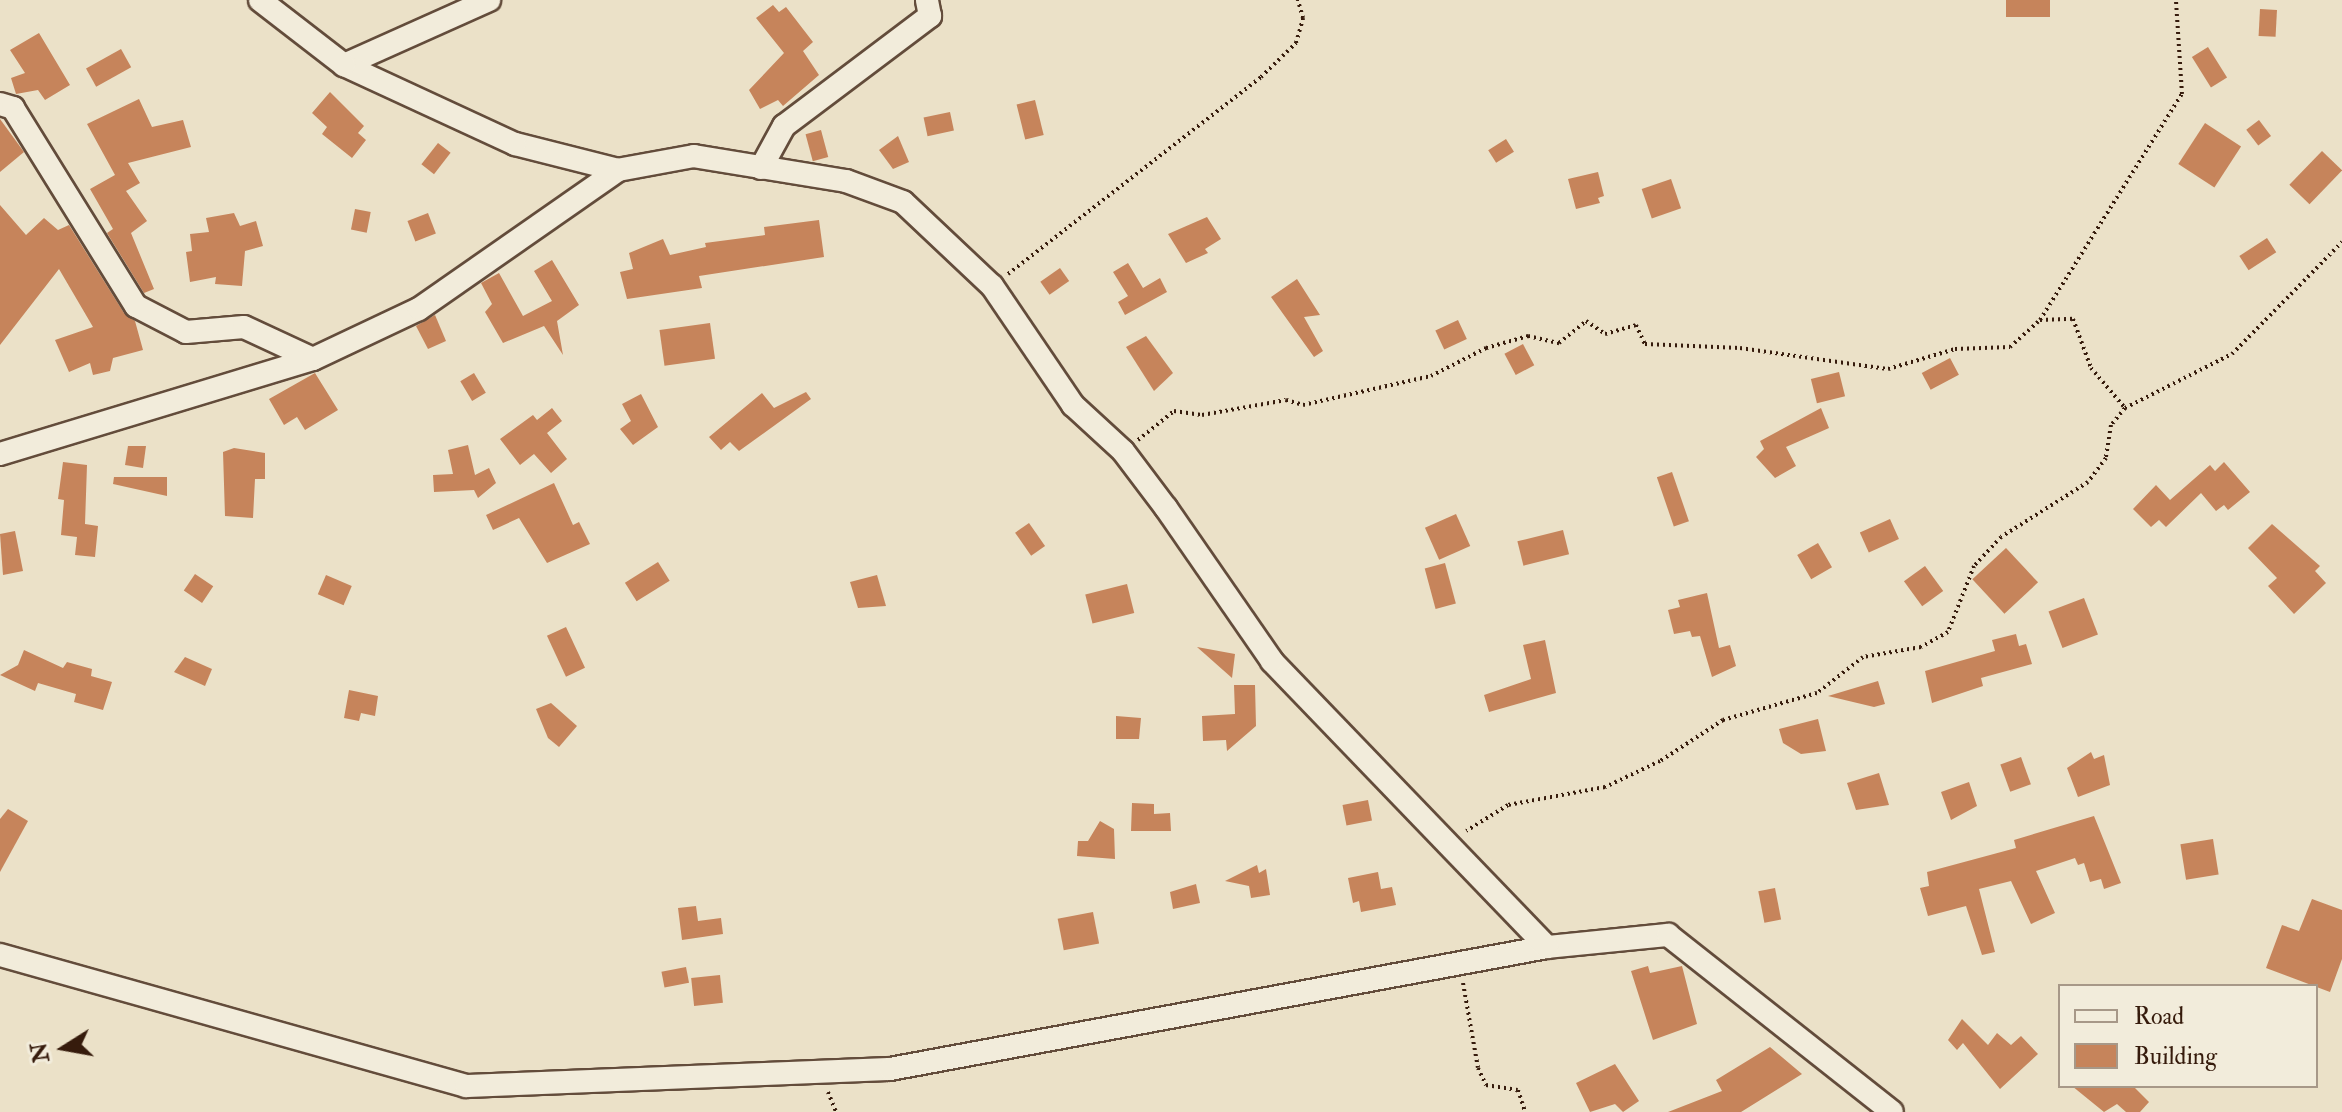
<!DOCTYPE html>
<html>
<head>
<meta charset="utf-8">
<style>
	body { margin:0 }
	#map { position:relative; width:2342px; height:1112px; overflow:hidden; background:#ebe1c8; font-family:"IM FELL Double Pica",serif }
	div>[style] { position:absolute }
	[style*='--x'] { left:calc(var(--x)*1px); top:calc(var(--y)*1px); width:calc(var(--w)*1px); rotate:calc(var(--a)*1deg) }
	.building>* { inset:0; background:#c6845b; transform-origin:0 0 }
	.path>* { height:4px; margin-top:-2px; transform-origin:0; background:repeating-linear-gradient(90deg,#361b0c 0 2px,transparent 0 6px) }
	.roads { filter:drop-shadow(2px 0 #634c3b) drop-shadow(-2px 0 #634c3b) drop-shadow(0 2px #634c3b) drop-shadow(0 -2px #634c3b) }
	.minor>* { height:22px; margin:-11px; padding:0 11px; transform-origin:11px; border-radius:11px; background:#f2ecdb }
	span { translate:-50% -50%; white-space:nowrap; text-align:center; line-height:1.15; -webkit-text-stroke:8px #f2ecdb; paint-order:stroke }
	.legend { position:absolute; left:2058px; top:984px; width:260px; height:104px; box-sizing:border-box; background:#f2ecdb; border:2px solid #a79888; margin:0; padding:10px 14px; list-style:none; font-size:24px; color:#361b0c }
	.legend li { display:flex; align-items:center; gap:16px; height:40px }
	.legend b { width:40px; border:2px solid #a79888 }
	.north { position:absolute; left:24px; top:1008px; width:80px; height:80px; -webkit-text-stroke:6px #f2ecdb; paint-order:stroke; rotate:259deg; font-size:22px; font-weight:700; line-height:32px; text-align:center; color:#361b0c }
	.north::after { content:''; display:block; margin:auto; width:28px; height:36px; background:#361b0c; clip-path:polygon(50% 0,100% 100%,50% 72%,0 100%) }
</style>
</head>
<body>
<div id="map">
	<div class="building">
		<i style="left:2006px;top:0;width:44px;height:17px"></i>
		<i style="clip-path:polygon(773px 5px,779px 12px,786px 7px,813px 42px,803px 51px,819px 75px,783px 106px,778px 100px,760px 109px,749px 90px,784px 53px,756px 18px)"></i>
		<i style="left:2260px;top:9px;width:17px;height:27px;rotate:3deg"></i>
		<i style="clip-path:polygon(39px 33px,70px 85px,45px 100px,38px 90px,16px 94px,11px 78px,25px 73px,10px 50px)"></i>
		<i style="left:2208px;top:47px;width:36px;height:19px;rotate:58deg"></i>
		<i style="left:121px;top:49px;width:21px;height:40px;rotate:61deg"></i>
		<i style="clip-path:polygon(330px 92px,364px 126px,358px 133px,366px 140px,352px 158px,322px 134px,327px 127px,312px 113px)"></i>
		<i style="clip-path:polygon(139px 99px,152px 127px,183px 120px,191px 147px,128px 163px,140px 183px,126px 191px,147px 221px,131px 233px,154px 289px,144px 293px,107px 233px,113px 229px,90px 189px,115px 175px,87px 124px)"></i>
		<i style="left:1035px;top:100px;width:36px;height:19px;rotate:76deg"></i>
		<i style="left:950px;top:112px;width:19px;height:27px;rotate:78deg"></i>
		<i style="clip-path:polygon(0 119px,24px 152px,0 172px)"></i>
		<i style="left:2259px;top:120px;width:20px;height:16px;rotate:53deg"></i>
		<i style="left:2205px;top:123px;width:43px;height:49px;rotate:33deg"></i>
		<i style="left:821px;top:130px;width:28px;height:16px;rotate:75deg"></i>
		<i style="clip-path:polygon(898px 136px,909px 162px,893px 169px,879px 150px)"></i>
		<i style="left:1506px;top:139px;width:15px;height:21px;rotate:58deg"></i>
		<i style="left:438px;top:143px;width:16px;height:27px;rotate:38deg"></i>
		<i style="left:2322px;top:151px;width:28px;height:47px;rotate:44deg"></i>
		<i style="clip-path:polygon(1598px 172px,1604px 196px,1598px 198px,1600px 203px,1576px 209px,1568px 179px)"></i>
		<i style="left:1671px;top:179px;width:31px;height:31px;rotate:71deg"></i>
		<i style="clip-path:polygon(0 205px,26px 235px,44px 218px,58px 230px,69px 225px,124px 313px,135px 321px,143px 350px,113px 358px,110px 371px,93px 375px,90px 363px,69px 372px,55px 340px,93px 327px,59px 269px,0 345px)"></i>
		<i style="left:355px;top:209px;width:16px;height:21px;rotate:11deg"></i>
		<i style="clip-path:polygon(234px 213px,240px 226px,256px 221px,263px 246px,245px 251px,242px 286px,215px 284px,216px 277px,190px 282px,186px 252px,192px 251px,190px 234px,209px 232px,206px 218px)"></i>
		<i style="left:428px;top:213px;width:22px;height:22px;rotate:69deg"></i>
		<i style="clip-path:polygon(1207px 217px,1221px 239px,1205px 249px,1208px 253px,1186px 263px,1168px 234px)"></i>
		<i style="clip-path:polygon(819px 220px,824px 257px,699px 276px,702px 288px,627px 299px,620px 272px,633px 269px,629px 253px,663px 239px,670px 255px,706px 247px,705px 243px,765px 235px,764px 227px)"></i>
		<i style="left:2267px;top:238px;width:17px;height:33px;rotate:57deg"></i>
		<i style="clip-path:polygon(552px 260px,579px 305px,557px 321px,563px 355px,544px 326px,503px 343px,485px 312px,492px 304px,481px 283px,499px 273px,523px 316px,552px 301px,534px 271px)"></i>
		<i style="clip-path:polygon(1128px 263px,1143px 288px,1160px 278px,1167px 292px,1125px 315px,1118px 302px,1128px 296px,1113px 272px)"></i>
		<i style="left:1060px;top:268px;width:16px;height:24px;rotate:55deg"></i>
		<i style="clip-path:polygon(1297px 279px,1320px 315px,1304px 317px,1323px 351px,1314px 357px,1271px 297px)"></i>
		<i style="clip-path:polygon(435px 315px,446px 341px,428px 349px,416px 326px)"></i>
		<i style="left:1458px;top:320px;width:21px;height:25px;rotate:65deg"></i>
		<i style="left:710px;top:323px;width:36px;height:51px;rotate:82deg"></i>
		<i style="clip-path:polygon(1146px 336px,1173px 373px,1154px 391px,1126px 347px)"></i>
		<i style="left:1523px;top:344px;width:24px;height:21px;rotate:62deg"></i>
		<i style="left:1950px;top:358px;width:19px;height:32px;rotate:62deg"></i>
		<i style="left:1839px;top:372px;width:25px;height:29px;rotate:76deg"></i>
		<i style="clip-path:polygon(315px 373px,338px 410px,305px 430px,297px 417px,284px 425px,269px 399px)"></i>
		<i style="left:474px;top:373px;width:23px;height:16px;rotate:59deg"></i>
		<i style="clip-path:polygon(806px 392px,811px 399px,739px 451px,730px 442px,721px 450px,709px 437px,762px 393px,774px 408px)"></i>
		<i style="clip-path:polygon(641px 394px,658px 427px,633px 445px,620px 429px,631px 421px,622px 404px)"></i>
		<i style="clip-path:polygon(552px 408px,562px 421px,547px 433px,567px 459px,551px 473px,534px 454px,520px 465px,500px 439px,533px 415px,537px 420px)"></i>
		<i style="clip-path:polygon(1821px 408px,1829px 428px,1786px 447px,1796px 466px,1775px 478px,1756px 457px,1764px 449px,1760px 441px)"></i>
		<i style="clip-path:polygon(468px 445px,475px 475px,489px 468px,496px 483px,478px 498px,474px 490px,434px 492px,433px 475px,453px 474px,448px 450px)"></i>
		<i style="clip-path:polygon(128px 446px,146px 446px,143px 468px,125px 465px)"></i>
		<i style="clip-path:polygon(234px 448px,265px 453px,265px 479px,255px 479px,253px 518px,225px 516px,223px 452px)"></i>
		<i style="clip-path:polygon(63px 462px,87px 465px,85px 524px,98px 526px,95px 557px,75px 555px,77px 537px,61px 535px,64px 500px,58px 499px)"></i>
		<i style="clip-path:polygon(2224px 462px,2250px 492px,2228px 510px,2224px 505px,2216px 511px,2201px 493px,2166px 527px,2159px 520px,2151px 527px,2133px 509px,2156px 485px,2170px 500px,2210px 465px,2215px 471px)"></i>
		<i style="left:1672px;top:472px;width:52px;height:16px;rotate:71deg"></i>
		<i style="clip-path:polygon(114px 477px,167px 477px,167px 496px,113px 484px)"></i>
		<i style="clip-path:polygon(554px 483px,573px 525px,579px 522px,590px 544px,547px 563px,519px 518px,493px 530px,486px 515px)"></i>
		<i style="left:1456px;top:514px;width:35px;height:34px;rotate:66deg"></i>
		<i style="left:1890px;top:519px;width:22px;height:33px;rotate:66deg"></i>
		<i style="left:1029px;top:523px;width:28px;height:17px;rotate:55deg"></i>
		<i style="clip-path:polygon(2272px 524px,2320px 566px,2315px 571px,2326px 583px,2294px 614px,2268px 586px,2277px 578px,2248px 548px)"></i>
		<i style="left:1563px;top:530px;width:25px;height:47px;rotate:76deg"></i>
		<i style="clip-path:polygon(15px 531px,23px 571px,3px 575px,0 534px)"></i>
		<i style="left:1818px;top:543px;width:28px;height:24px;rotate:60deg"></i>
		<i style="left:2006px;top:548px;width:47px;height:46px;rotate:47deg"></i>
		<i style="left:658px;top:562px;width:22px;height:39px;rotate:58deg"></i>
		<i style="left:1445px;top:563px;width:42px;height:21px;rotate:75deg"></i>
		<i style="left:1925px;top:566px;width:31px;height:26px;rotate:54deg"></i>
		<i style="left:195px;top:574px;width:22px;height:20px;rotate:34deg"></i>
		<i style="left:326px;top:575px;width:28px;height:21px;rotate:23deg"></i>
		<i style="clip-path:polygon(877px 575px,886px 606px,858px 608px,850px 582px)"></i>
		<i style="left:1127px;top:584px;width:30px;height:43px;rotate:76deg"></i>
		<i style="clip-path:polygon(1707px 593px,1719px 648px,1730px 645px,1736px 666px,1712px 677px,1700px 636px,1692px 637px,1690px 631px,1674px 634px,1668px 610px,1680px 607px,1678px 600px)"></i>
		<i style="left:2084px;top:598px;width:39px;height:38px;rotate:69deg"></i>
		<i style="left:566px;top:627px;width:45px;height:21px;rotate:65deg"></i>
		<i style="clip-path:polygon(2016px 634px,2019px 646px,2026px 644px,2032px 664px,1981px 678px,1983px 686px,1932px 703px,1925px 671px,1995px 651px,1992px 640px)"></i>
		<i style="clip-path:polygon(1545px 640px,1556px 693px,1489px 712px,1484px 695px,1531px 679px,1523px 645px)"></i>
		<i style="clip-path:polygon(1197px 647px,1235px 654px,1232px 678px)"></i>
		<i style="clip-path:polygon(24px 650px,63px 668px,67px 662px,92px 669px,91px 676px,112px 682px,103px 710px,74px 702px,76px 694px,38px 683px,35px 691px,0 675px,18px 665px)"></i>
		<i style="clip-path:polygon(185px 657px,212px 669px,205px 686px,174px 672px)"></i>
		<i style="clip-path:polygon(1878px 681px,1885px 704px,1874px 707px,1828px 696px)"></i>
		<i style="clip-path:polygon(1234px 685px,1255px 685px,1256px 726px,1227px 751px,1226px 740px,1203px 741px,1202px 716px,1235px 714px)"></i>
		<i style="clip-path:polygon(349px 690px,378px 696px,375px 716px,361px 713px,359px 721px,344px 718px)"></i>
		<i style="clip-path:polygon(551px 703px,577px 726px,559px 747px,548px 738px,536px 709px)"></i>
		<i style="clip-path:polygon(1116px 716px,1141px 718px,1139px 739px,1116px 739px)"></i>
		<i style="clip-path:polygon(1818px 719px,1826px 751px,1801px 754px,1783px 743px,1779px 729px)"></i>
		<i style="clip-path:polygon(2091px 752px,2094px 759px,2104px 755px,2110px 785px,2078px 797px,2067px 768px)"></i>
		<i style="left:2021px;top:757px;width:29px;height:22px;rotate:70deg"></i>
		<i style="clip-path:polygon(1879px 773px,1889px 805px,1856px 810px,1847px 783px)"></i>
		<i style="clip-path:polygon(1969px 782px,1977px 806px,1951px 820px,1941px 792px)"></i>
		<i style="left:1368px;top:800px;width:21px;height:26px;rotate:79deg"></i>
		<i style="clip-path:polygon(1132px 803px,1154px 804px,1154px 814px,1170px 813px,1171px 831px,1131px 831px)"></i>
		<i style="clip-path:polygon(8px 809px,28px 821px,0 872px,0 819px)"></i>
		<i style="clip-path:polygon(2094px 816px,2121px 883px,2104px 889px,2101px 879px,2090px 882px,2084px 863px,2078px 865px,2075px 858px,2036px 871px,2055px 913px,2031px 924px,2011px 881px,1979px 889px,1995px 952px,1982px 955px,1966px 906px,1928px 916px,1920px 888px,1929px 886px,1927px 872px,2016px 848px,2014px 840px)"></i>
		<i style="clip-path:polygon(1100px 821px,1114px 829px,1115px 859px,1077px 856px,1078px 841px,1088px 841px)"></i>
		<i style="left:2213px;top:839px;width:36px;height:33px;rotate:81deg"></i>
		<i style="clip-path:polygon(1257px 865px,1259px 873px,1266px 869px,1270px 895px,1251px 898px,1249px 886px,1225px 881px)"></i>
		<i style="clip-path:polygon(1378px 872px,1381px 889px,1392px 887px,1396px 905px,1361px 912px,1359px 901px,1353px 903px,1348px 878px)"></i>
		<i style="clip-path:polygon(1196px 884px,1200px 903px,1173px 909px,1170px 892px)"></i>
		<i style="left:1775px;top:888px;width:32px;height:17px;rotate:79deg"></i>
		<i style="clip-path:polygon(2312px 899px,2342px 910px,2342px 959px,2330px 992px,2266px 968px,2282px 925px,2299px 931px)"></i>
		<i style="clip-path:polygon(696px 906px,698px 921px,721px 918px,723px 934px,682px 940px,678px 908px)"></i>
		<i style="left:1093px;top:912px;width:32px;height:36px;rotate:79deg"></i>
		<i style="clip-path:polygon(1648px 966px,1650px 973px,1682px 966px,1697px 1024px,1653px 1040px,1631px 971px)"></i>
		<i style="left:686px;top:967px;width:16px;height:25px;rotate:79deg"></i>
		<i style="left:720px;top:975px;width:28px;height:29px;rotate:84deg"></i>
		<i style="clip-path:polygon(1962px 1019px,1988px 1045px,1997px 1033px,2011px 1045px,2021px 1036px,2038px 1054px,2000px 1089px,1963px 1043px,1957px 1050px,1948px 1040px)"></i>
		<i style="clip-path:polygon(1770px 1047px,1802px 1074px,1741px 1112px,1668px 1112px,1722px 1091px,1716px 1080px)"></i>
		<i style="clip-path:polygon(1615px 1064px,1639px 1101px,1623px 1112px,1615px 1104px,1590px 1112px,1576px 1083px)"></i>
		<i style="clip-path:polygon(2072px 1086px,2133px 1086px,2149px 1102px,2140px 1112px,2126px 1112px,2117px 1104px,2104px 1112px)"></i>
	</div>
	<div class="path">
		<i style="--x:1008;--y:274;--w:321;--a:-37.9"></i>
		<i style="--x:1261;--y:77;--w:49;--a:-44.2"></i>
		<i style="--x:1296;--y:43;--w:26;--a:-74"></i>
		<i style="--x:1303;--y:18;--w:19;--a:-106"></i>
		<i style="--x:2040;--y:320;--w:267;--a:-57.9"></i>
		<i style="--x:2182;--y:94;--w:94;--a:-93.7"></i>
		<i style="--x:2125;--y:408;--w:120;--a:-26.8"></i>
		<i style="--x:2232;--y:354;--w:157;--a:-45.5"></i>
		<i style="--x:1138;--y:440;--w:46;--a:-38.9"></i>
		<i style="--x:1174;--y:411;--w:28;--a:8"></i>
		<i style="--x:1202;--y:415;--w:85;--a:-10.1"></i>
		<i style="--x:1286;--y:400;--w:18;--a:16"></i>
		<i style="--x:1303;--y:405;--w:131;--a:-12.8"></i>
		<i style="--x:1431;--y:376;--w:62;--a:-27"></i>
		<i style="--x:1486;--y:348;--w:44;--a:-15.9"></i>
		<i style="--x:1528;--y:336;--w:32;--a:13"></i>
		<i style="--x:1559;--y:343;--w:35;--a:-39"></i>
		<i style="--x:1586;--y:321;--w:23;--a:34"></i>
		<i style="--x:1605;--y:334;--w:32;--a:-16"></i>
		<i style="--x:1636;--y:325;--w:21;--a:65"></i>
		<i style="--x:1645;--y:344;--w:95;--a:2.4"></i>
		<i style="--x:1740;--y:348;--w:149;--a:8.1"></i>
		<i style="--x:1888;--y:369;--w:70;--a:-16.6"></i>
		<i style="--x:1955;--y:349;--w:55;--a:-2.1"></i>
		<i style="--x:2010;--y:347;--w:40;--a:-42"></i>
		<i style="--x:2040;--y:320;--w:33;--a:-2"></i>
		<i style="--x:2073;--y:319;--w:52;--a:69.8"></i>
		<i style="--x:2091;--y:368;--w:52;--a:49.6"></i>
		<i style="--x:2125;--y:408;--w:22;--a:129"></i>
		<i style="--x:2111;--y:425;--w:33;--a:99"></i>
		<i style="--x:2106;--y:458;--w:30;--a:127"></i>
		<i style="--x:2088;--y:482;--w:103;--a:147.7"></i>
		<i style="--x:2001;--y:537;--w:40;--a:133"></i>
		<i style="--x:1974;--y:566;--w:71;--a:111.5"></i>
		<i style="--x:1948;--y:632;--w:31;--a:151"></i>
		<i style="--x:1921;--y:647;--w:59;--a:170.2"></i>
		<i style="--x:1863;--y:657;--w:58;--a:142"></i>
		<i style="--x:1817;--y:693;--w:98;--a:164"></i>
		<i style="--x:1723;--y:720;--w:75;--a:146.9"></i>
		<i style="--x:1660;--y:761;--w:61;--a:154.7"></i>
		<i style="--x:1605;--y:787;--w:99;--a:169.5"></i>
		<i style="--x:1508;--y:805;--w:49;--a:148.2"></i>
		<i style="--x:1463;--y:983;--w:86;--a:80"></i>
		<i style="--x:1478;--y:1068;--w:19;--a:65"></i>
		<i style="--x:1486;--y:1085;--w:32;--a:9"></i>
		<i style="--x:1518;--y:1090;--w:23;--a:72"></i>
		<i style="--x:828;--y:1092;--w:22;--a:68"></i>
	</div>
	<div class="roads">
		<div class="minor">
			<i style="--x:344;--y:65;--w:159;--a:-24.1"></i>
			<i style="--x:0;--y:104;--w:14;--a:17"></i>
			<i style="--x:13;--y:108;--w:233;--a:58.2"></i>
			<i style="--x:136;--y:306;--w:56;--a:27.5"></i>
			<i style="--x:186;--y:332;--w:58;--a:-4.9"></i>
			<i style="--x:244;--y:327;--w:76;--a:24.9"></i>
			<i style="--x:761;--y:168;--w:48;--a:-61.3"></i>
			<i style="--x:784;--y:126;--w:183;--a:-37"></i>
			<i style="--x:930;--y:16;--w:16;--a:-101"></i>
			<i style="--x:0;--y:454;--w:327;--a:-16.9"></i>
			<i style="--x:313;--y:359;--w:117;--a:-25.3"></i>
			<i style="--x:419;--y:309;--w:243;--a:-34.9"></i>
			<i style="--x:1547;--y:947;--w:122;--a:-5.7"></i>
			<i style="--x:1668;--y:935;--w:285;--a:38.3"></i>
			<i style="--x:0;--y:955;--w:484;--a:15.7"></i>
			<i style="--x:466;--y:1086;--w:424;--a:-2.3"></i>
			<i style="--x:890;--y:1069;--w:668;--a:-10.52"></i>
			<i style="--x:1547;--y:947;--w:397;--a:-133.9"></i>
			<i style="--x:1272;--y:661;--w:186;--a:-124.7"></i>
			<i style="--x:1166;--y:508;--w:71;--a:-127"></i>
			<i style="--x:1123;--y:451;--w:68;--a:-137.4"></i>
			<i style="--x:1073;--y:405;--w:144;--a:-124.2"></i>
			<i style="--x:992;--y:286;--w:122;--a:-136.7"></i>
			<i style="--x:903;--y:202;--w:61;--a:-159.8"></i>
			<i style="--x:846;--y:181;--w:154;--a:-170.7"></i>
			<i style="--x:694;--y:156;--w:77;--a:169.6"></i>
			<i style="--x:618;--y:170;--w:106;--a:-165.8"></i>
			<i style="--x:515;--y:144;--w:188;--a:-155.2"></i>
			<i style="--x:344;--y:65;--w:106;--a:-142.3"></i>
		</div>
	</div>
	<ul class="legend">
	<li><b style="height:10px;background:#f2ecdb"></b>Road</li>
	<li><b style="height:22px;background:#c6845b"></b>Building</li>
	</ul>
	<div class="north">N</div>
</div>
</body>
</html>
